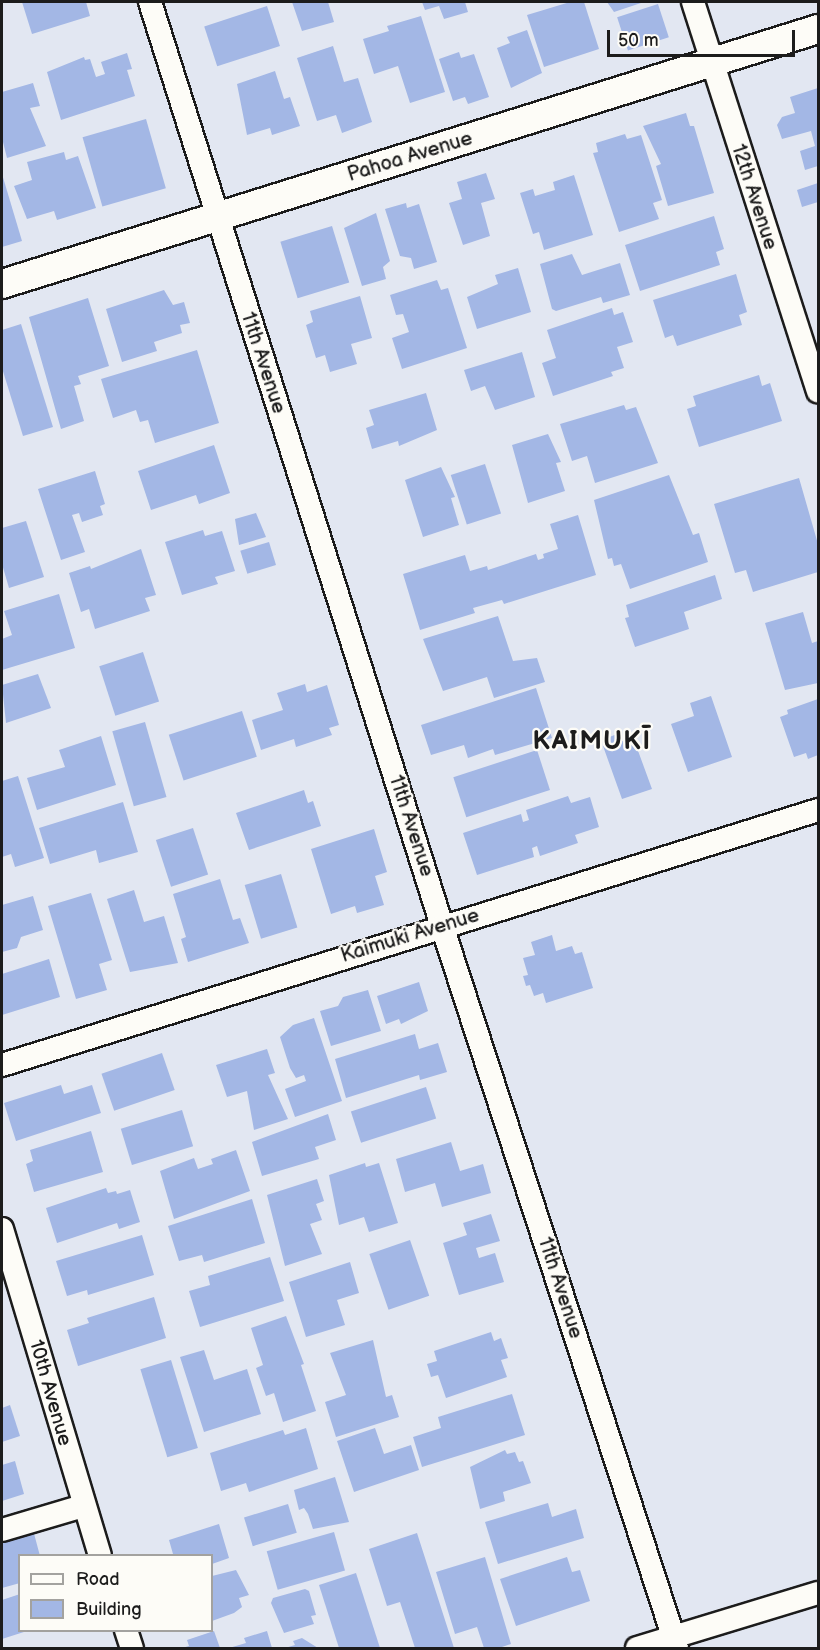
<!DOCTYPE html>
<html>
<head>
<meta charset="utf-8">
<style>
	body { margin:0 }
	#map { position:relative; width:820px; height:1650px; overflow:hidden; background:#e2e7f2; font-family:"Balsamiq Sans",sans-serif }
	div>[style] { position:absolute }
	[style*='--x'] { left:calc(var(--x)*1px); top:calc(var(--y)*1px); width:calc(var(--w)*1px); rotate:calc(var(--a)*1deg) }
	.building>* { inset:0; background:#a3b7e5; transform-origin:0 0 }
	.roads { filter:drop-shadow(2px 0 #1c1c1c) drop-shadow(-2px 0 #1c1c1c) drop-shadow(0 2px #1c1c1c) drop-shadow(0 -2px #1c1c1c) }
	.minor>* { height:22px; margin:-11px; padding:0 11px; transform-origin:11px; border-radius:11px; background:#fdfcf7 }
	.tertiary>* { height:28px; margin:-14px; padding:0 14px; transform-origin:14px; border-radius:14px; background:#fdfcf7 }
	span { translate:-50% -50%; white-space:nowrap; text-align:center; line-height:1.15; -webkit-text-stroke:4.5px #fdfcf7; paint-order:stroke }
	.street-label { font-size:20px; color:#1c1c1c }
	.district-label { font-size:26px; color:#1c1c1c; font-weight:700; letter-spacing:1.5px }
	.frame { position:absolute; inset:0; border:3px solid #1c1c1c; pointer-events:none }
	.legend { position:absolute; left:18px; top:1554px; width:195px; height:78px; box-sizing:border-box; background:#fdfcf7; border:2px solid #a3a29f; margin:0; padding:8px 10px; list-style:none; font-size:18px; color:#1c1c1c }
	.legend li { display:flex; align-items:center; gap:12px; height:30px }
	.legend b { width:30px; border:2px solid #a3a29f }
	.scale { position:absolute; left:607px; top:30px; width:188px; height:27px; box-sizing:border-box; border:3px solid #1c1c1c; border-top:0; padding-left:8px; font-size:18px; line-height:21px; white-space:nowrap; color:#1c1c1c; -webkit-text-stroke:4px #fdfcf7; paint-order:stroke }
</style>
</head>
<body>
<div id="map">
	<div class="building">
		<i style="clip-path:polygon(22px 2px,86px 2px,90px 16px,32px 34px)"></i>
		<i style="clip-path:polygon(292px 2px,328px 2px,334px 22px,302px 31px)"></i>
		<i style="clip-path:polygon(422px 2px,465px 2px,468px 12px,444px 19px,439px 6px,425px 10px)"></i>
		<i style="clip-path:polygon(570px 2px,584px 2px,599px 49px,544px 67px,527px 15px)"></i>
		<i style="clip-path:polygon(607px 2px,644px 2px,614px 12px)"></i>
		<i style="left:658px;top:4px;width:35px;height:43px;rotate:72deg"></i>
		<i style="left:267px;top:6px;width:42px;height:66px;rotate:72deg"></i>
		<i style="clip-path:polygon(421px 16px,445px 92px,410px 103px,398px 66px,374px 74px,363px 39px,389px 31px,387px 26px)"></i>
		<i style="clip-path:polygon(527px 30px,542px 73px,511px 88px,497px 48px,510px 43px,507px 37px)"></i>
		<i style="clip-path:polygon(333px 46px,344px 82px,358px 78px,372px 122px,342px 133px,336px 115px,317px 121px,297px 58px)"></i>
		<i style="clip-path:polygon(459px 52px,461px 58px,474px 54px,489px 97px,468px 104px,465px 97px,453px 101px,439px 59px)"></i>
		<i style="clip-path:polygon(127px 53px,132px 69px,127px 70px,135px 96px,61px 120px,47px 72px,84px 57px,85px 60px,90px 59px,96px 77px,105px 74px,101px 62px)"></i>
		<i style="clip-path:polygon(275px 71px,284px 99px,290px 97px,300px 126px,272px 135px,270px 128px,247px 135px,237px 84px)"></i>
		<i style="clip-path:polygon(33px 83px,40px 106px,30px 108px,46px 146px,7px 158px,2px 138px,2px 92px)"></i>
		<i style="clip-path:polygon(818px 88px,818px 166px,805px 170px,800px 151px,815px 146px,811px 131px,782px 139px,777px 125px,782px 117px,795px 113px,790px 97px)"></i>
		<i style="clip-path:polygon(686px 113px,690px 126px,694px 126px,714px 193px,668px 206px,656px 166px,661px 164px,643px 126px)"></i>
		<i style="left:146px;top:119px;width:72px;height:66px;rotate:74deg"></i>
		<i style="clip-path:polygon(625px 134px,627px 139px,641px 135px,662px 200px,653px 203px,659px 219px,619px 232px,593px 153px,598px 152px,596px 143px)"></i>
		<i style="clip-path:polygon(64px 152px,66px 160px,78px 156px,96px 208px,57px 220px,54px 211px,27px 219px,14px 186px,32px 180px,27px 162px)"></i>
		<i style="clip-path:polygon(486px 173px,495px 199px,481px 203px,490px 236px,463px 245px,449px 203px,462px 199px,457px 182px)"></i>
		<i style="clip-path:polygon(2px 174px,22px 241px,2px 247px)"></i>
		<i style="clip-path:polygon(574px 175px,593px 235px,544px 250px,539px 232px,533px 234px,520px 193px,533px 189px,535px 196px,555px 190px,553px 182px)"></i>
		<i style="clip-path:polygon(818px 183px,818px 202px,802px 207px,797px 190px)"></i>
		<i style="clip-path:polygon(406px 203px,407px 208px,419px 204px,437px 262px,414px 269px,411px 258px,400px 256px,385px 209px)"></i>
		<i style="clip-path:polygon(376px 213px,390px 261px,383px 267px,386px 279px,362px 286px,344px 228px)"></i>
		<i style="clip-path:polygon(714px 216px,724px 249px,716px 252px,720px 265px,640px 291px,625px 245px)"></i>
		<i style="left:332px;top:226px;width:59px;height:54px;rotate:73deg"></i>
		<i style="clip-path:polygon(572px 254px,582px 275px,620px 263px,630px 295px,603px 303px,601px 297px,556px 311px,552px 309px,540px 264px)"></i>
		<i style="clip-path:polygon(518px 268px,531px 312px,477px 329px,467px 297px,498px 284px,495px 275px)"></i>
		<i style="clip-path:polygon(736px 274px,747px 312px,739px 315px,742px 325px,677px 346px,673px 335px,665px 338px,653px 300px)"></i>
		<i style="clip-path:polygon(437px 280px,441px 290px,448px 288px,467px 348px,402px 369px,392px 338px,409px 332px,403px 314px,396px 315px,390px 295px)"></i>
		<i style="clip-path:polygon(164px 290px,173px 305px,184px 302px,190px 323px,180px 325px,182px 333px,154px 342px,157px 351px,122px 362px,106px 309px)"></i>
		<i style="clip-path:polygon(360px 296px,372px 338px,351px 344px,357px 364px,330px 372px,325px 355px,316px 358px,306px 325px,313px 322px,310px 311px)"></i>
		<i style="clip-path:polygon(88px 298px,109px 366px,78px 376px,81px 384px,74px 386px,84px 421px,61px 429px,29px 317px)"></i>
		<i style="clip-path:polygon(612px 308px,614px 315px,623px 312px,633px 342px,617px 347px,624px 368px,611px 372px,613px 376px,553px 396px,542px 363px,556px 358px,547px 330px)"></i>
		<i style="clip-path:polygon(21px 324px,53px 427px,23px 436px,2px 368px,2px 330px)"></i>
		<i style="clip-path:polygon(197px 350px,219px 423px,155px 443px,148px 420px,140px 422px,136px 410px,113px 418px,101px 379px)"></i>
		<i style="clip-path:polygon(522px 352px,535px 397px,495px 410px,485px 386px,471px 391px,464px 370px)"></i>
		<i style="clip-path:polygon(759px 375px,762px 386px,770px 383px,782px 421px,699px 447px,687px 409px,696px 406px,693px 396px)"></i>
		<i style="clip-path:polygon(426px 393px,437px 430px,399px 446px,398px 441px,372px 449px,366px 428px,374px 425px,369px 410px)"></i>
		<i style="clip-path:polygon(624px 405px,626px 410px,636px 407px,658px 463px,595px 483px,587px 456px,572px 461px,560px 424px)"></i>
		<i style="clip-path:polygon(548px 434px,561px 462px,556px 463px,565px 491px,528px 503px,512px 445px)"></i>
		<i style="clip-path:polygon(214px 445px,230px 493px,199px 504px,196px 495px,151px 510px,138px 471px)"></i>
		<i style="left:485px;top:464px;width:52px;height:36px;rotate:72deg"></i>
		<i style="clip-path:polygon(441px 467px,455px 497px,451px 498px,459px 525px,423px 537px,405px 480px)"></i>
		<i style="clip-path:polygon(95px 471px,105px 504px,100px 506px,103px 515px,82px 522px,79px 513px,72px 515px,85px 552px,61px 560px,38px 489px)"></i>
		<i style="clip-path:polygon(669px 475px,693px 535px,699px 533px,708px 562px,630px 589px,621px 564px,614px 566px,612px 558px,608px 559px,594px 500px)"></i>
		<i style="clip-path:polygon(799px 478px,818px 544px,818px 572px,753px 592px,746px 570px,735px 573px,714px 504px)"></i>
		<i style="clip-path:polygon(256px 513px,266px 537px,239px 545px,235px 519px)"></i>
		<i style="clip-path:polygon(578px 515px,596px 575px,504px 604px,502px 600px,473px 608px,475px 613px,420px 630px,403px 574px,465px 555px,470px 571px,487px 566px,488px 570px,536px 554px,538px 560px,544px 558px,543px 554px,558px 549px,550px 524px)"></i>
		<i style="clip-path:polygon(26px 521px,44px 577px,9px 588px,2px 564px,2px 528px)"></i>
		<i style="clip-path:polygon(203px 530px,205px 536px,222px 531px,235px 571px,215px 577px,218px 584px,182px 595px,165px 542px)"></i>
		<i style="left:269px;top:542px;width:24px;height:30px;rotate:73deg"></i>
		<i style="clip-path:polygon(141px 549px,156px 595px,145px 598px,150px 611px,95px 629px,89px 609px,81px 612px,69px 573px,90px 566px,91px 569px)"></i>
		<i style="clip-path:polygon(715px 575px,722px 599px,684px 612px,689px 629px,635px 647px,625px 618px,629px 617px,626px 605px)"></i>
		<i style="clip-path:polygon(59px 594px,75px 648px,2px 670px,2px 639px,12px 635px,4px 611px)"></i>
		<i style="clip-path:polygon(803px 612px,812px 643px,818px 641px,818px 683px,785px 690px,765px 623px)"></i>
		<i style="clip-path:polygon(498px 616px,513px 661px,537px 658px,545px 682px,494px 698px,487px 677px,443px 691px,423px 639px)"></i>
		<i style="left:143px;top:652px;width:52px;height:46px;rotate:72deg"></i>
		<i style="clip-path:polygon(38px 674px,51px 708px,6px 723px,2px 685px)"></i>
		<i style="clip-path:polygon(305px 684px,307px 692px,327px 685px,339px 725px,329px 728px,332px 735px,296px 747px,294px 739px,261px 750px,252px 720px,283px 710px,277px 693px)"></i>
		<i style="clip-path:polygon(536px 688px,552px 738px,495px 755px,493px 749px,468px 758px,464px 745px,431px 755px,421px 725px)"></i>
		<i style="clip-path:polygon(711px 696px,732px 757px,688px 772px,671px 724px,694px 716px,690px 703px)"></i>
		<i style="clip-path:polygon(818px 699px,818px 755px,808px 759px,806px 753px,794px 757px,780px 717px,788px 714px,787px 710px)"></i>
		<i style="left:242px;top:711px;width:48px;height:77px;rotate:72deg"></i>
		<i style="left:145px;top:722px;width:78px;height:34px;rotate:74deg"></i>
		<i style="clip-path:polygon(617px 734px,620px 742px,633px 737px,652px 789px,622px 799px,603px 746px,609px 744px,607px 738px)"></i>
		<i style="clip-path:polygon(101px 736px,116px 785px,37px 810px,27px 778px,65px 767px,59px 750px)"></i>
		<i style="left:537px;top:750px;width:42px;height:88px;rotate:72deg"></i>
		<i style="clip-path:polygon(18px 776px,44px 858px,15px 867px,11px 854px,2px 857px,2px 781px)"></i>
		<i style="clip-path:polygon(304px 790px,308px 803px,313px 801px,321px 826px,249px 850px,236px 813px)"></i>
		<i style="clip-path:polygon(568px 796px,571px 803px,590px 797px,599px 827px,575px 835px,578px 843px,540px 856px,537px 846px,532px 848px,534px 857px,477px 875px,463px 833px,521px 814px,523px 822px,529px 820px,526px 810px)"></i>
		<i style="clip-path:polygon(123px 802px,138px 852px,99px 863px,96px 850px,50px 864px,39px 828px)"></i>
		<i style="left:193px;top:828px;width:49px;height:39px;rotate:72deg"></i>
		<i style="clip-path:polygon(374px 829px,387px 872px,375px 876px,384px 905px,357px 913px,355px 906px,331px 914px,311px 849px)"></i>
		<i style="left:281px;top:874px;width:56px;height:38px;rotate:73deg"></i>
		<i style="clip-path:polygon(220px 879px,233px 920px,240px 918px,249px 943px,188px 962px,181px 939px,186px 937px,173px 894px)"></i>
		<i style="clip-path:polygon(134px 890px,144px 922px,164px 916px,178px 963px,130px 972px,107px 899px)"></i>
		<i style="clip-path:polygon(91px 893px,112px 960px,99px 964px,107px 990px,76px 999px,48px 906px)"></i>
		<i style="clip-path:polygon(33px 896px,43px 930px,21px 937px,17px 948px,2px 952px,2px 905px)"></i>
		<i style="clip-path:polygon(552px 935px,556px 951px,572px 946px,575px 954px,582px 952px,593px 988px,546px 1003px,543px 993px,534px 996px,530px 985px,526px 986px,523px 976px,528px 975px,523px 958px,535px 955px,531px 942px)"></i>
		<i style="clip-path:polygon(49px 959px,60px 997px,2px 1015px,2px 974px)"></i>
		<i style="clip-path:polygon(419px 982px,428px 1011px,401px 1024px,399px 1019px,386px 1024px,377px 996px)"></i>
		<i style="clip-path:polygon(368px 990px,381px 1031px,331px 1046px,320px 1011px,338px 1006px,343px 997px)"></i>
		<i style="clip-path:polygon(314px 1018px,342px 1101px,295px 1117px,285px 1089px,306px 1081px,304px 1075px,296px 1078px,290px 1068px,280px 1037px,293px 1025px)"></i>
		<i style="clip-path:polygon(415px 1034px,419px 1049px,438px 1043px,447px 1072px,420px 1080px,419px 1075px,346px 1098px,335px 1059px)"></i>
		<i style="clip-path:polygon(267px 1049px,275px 1073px,268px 1075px,288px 1119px,254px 1130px,247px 1091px,227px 1097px,216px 1065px)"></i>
		<i style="left:162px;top:1053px;width:39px;height:64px;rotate:71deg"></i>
		<i style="clip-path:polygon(61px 1085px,64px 1094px,92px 1085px,101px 1113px,16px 1141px,4px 1103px)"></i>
		<i style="left:426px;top:1087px;width:33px;height:79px;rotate:72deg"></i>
		<i style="left:182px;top:1110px;width:38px;height:64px;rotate:73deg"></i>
		<i style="clip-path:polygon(328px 1114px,336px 1140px,315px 1147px,319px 1159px,262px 1176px,252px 1142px)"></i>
		<i style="clip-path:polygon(91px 1131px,103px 1172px,34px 1192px,26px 1164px,33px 1161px,30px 1150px)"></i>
		<i style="clip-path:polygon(451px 1142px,460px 1171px,483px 1164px,491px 1193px,442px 1207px,435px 1183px,405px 1192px,396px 1159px)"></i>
		<i style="clip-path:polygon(236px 1150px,250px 1191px,174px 1219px,160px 1171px,194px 1158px,198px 1169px,213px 1164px,211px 1159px)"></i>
		<i style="clip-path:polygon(365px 1163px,366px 1167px,379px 1163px,398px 1223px,369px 1232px,364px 1217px,339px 1225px,329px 1175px)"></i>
		<i style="clip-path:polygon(317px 1179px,324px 1201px,316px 1204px,322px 1220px,310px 1224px,322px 1254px,285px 1266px,267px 1195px)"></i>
		<i style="clip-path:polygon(106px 1188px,108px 1193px,116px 1191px,117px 1194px,130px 1190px,140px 1222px,119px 1229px,117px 1223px,57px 1243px,46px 1208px)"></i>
		<i style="clip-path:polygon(252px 1199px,265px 1243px,204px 1262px,202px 1255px,179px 1261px,168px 1226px)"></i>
		<i style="clip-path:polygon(491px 1214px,500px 1241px,476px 1248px,479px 1258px,495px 1253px,504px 1282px,459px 1295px,443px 1243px,467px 1235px,463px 1223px)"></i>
		<i style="clip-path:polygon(142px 1235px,154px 1275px,88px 1295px,87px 1290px,67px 1296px,56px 1261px)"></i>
		<i style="left:410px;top:1240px;width:59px;height:43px;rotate:71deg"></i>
		<i style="clip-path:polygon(270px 1257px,284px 1301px,200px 1327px,189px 1291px,210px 1285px,208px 1276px)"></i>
		<i style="clip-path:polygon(350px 1262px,359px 1293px,337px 1300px,345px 1325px,306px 1337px,289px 1282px)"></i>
		<i style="clip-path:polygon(154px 1297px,166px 1338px,78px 1366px,67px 1330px,89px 1323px,87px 1318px)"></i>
		<i style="clip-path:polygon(286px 1316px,304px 1364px,301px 1365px,316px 1411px,283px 1422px,274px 1393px,266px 1396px,256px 1368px,263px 1365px,251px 1328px)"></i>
		<i style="clip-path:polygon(491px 1332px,494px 1341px,501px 1338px,508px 1358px,501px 1360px,507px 1377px,446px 1398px,438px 1375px,431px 1377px,427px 1364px,437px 1361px,434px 1351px)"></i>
		<i style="clip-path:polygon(373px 1340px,386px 1397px,392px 1395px,399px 1417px,336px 1437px,325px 1402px,346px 1395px,330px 1353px)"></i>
		<i style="clip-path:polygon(204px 1350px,214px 1380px,247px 1369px,261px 1414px,204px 1432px,180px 1357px)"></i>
		<i style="left:171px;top:1360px;width:92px;height:32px;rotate:73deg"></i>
		<i style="clip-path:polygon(512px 1394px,525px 1435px,422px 1467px,413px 1437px,441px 1428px,438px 1417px)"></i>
		<i style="clip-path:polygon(10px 1405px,20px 1436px,2px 1442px,2px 1408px)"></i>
		<i style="clip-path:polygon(306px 1428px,318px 1469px,249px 1492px,246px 1483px,221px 1491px,210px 1453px,283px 1430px,285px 1435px)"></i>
		<i style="clip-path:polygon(375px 1428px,384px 1454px,411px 1445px,419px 1470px,354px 1492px,337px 1441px)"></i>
		<i style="clip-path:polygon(505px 1450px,507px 1454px,515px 1452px,519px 1462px,523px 1461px,531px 1483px,503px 1492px,505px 1501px,480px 1509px,470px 1467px)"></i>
		<i style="clip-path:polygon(15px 1461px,24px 1494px,2px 1501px,2px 1465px)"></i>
		<i style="clip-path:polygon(335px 1477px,349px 1522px,313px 1529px,308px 1514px,304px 1508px,299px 1510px,294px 1490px)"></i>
		<i style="clip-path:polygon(548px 1503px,552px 1517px,576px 1509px,584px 1538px,498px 1564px,485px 1522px)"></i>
		<i style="left:288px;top:1504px;width:30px;height:46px;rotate:73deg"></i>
		<i style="clip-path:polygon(219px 1524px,229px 1558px,212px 1564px,212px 1556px,169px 1556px,173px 1554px,169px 1540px)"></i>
		<i style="clip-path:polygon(32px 1526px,40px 1556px,20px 1556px,20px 1583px,2px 1588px,2px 1536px)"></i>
		<i style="left:334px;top:1532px;width:40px;height:70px;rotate:74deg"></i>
		<i style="clip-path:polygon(417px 1533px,454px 1648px,415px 1648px,400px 1602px,387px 1606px,369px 1549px)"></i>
		<i style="clip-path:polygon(485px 1557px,511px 1644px,499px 1648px,484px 1648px,477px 1627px,455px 1634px,436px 1572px)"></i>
		<i style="clip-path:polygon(567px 1557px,572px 1572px,580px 1570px,590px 1601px,516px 1626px,500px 1579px)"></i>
		<i style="clip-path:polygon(236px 1570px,249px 1595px,239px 1598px,242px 1607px,234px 1613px,212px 1621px,212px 1576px)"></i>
		<i style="clip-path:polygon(356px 1573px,380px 1648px,339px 1648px,319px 1585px)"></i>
		<i style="clip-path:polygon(305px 1589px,309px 1591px,316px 1615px,311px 1616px,314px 1624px,284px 1633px,271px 1603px,273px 1598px)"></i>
		<i style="clip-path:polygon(20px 1594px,20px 1630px,27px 1631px,2px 1639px,2px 1600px)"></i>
		<i style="clip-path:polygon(214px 1631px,220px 1648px,182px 1648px,189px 1646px,187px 1640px)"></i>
		<i style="clip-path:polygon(267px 1631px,272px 1648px,229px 1648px,246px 1643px,244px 1638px)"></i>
		<i style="clip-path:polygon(302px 1638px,318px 1648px,285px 1648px,295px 1645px,293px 1641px)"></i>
	</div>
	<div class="roads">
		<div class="minor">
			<i style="--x:150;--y:2;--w:969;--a:72.46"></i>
			<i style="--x:442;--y:926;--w:759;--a:71.97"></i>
			<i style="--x:693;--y:2;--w:409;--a:72.2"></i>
			<i style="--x:2;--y:1065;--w:855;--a:-17.35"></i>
			<i style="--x:2;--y:1229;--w:341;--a:73.3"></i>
			<i style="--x:2;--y:1530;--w:84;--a:-16.5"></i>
			<i style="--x:126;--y:1630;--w:19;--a:72"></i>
			<i style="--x:637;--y:1648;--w:189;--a:-16.9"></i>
		</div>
		<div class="tertiary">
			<i style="--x:2;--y:284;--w:855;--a:-17.35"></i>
		</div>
	</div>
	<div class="street-label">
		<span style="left:410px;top:157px;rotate:-17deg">Pahoa Avenue</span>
		<span style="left:754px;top:197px;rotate:72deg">12th Avenue</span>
		<span style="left:263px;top:363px;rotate:72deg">11th Avenue</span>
		<span style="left:411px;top:826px;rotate:72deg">11th Avenue</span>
		<span style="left:410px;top:936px;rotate:-17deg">Kaimuki Avenue</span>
		<span style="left:560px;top:1288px;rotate:72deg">11th Avenue</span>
		<span style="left:50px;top:1393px;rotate:74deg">10th Avenue</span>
	</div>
	<div class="district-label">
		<span style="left:592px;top:742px">KAIMUKĪ</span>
	</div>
	<div class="frame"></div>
	<ul class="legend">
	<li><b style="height:8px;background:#fdfcf7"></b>Road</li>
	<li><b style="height:16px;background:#a3b7e5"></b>Building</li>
	</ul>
	<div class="scale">50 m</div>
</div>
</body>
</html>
